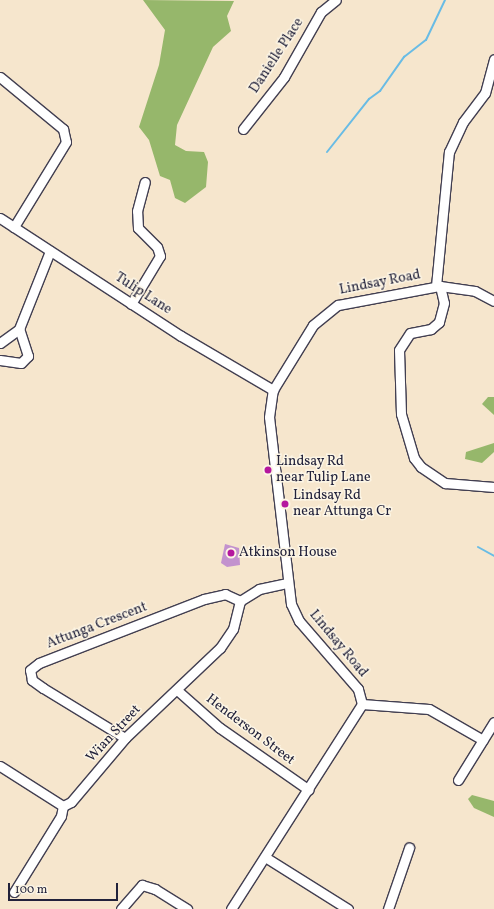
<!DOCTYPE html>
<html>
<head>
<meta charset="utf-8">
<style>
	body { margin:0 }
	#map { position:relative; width:494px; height:909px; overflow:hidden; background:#f6e6cd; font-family:Vollkorn,serif }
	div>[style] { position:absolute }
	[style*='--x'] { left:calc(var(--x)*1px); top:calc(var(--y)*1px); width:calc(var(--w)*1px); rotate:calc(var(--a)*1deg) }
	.forest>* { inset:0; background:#96b76b }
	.stream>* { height:2px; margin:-1px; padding:0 1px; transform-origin:1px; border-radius:1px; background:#69bce5 }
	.building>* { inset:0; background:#c392ce }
	.roads { filter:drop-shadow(1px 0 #423f51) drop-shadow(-1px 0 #423f51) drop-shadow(0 1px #423f51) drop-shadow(0 -1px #423f51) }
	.minor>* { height:9px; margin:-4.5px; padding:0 4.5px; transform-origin:4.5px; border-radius:4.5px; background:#fff }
	.dots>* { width:11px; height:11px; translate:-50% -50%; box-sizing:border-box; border:2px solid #fcf5e5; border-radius:50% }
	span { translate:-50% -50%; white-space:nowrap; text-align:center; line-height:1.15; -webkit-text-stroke:3px #fcf5e5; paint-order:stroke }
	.street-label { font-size:14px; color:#22223b }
	.poi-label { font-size:14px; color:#22223b }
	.left { translate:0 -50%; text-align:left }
	.scale { position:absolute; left:8px; top:883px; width:110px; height:18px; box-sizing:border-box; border:2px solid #22223b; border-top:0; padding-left:5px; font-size:12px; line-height:14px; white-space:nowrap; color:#22223b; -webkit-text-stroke:3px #fcf5e5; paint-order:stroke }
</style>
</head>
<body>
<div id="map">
	<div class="forest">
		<i style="clip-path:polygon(143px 0,234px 1px,227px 16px,231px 31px,213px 47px,177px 125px,175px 145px,186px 151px,204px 152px,208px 162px,206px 187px,185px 203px,175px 198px,170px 180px,160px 176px,149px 140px,139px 127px,159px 65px,165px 30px)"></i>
		<i style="clip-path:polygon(488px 397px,494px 397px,494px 415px,482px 404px)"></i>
		<i style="clip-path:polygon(494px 443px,494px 452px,482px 463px,465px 459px,466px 452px)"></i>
		<i style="clip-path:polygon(472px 795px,494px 801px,494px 817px,474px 808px,468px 799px)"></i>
	</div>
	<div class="stream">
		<i style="--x:327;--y:152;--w:68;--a:-51.6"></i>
		<i style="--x:369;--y:99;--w:14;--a:-36"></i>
		<i style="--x:380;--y:91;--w:42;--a:-54.8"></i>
		<i style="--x:404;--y:57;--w:28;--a:-38"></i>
		<i style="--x:426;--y:40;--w:44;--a:-64.6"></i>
		<i style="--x:478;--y:547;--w:18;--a:29"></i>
	</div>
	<div class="building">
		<i style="clip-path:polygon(225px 544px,239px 548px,240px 565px,227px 567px,221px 563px)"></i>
	</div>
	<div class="roads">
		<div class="minor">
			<i style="--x:0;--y:77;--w:82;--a:39.5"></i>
			<i style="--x:63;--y:129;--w:13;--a:77"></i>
			<i style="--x:66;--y:142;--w:100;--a:121.5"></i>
			<i style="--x:243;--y:129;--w:66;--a:-51.7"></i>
			<i style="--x:284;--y:77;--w:75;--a:-60.4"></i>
			<i style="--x:321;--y:12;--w:19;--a:-39"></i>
			<i style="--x:0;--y:218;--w:216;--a:33.1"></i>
			<i style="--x:181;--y:336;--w:107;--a:30.4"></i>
			<i style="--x:436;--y:286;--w:135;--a:-84.5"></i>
			<i style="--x:449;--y:152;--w:33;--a:-65"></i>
			<i style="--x:463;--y:122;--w:36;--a:-53"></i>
			<i style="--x:485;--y:93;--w:35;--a:-75"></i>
			<i style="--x:440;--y:286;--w:17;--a:77"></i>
			<i style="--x:444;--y:303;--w:20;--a:105"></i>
			<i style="--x:439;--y:322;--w:11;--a:139"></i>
			<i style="--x:431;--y:329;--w:21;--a:169"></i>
			<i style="--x:410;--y:333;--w:20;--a:123"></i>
			<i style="--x:399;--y:350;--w:64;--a:88.2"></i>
			<i style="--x:401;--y:414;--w:46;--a:73.5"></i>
			<i style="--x:414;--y:458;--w:11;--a:52"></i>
			<i style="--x:421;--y:467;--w:29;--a:34"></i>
			<i style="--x:445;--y:483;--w:49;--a:4.7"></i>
			<i style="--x:131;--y:304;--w:56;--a:-58.9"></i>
			<i style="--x:160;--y:256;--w:9;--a:-108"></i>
			<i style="--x:157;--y:247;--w:27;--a:-135"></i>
			<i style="--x:138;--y:228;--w:17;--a:-93"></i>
			<i style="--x:137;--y:211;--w:30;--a:-75"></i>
			<i style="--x:0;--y:343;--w:24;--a:-36"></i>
			<i style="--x:0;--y:360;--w:21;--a:8"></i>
			<i style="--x:21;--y:363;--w:10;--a:-45"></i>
			<i style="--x:28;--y:356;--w:28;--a:-108"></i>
			<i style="--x:19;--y:329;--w:84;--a:-68.3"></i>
			<i style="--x:177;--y:690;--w:57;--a:41.5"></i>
			<i style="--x:220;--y:728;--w:108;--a:34.9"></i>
			<i style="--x:362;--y:704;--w:67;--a:4.3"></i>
			<i style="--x:429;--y:709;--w:62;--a:29.9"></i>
			<i style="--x:125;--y:738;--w:96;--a:-148.6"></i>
			<i style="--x:43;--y:688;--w:14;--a:-144"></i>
			<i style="--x:32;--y:680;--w:10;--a:-101"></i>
			<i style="--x:30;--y:670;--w:11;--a:-38"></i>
			<i style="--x:39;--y:663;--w:177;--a:-21.2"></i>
			<i style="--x:204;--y:599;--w:22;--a:-13"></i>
			<i style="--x:225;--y:594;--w:17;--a:25"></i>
			<i style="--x:240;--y:601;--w:22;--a:-32"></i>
			<i style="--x:259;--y:589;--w:29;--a:-12"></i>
			<i style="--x:0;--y:766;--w:75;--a:32.4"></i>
			<i style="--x:458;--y:780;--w:68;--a:-58.2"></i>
			<i style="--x:63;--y:806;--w:9;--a:-27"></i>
			<i style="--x:71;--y:802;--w:84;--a:-49.8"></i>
			<i style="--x:125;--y:738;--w:131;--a:-43.5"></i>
			<i style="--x:220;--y:648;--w:23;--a:-56"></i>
			<i style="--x:233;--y:629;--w:29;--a:-76"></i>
			<i style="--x:265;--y:857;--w:98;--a:32.1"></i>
			<i style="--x:14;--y:892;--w:89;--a:-58.3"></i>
			<i style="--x:61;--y:816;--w:10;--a:-79"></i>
			<i style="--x:121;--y:909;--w:32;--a:-49"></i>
			<i style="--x:142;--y:885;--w:14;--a:17"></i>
			<i style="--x:155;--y:889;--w:38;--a:32"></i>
			<i style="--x:231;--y:909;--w:243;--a:-57.4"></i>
			<i style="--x:362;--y:704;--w:16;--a:-105"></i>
			<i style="--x:358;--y:689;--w:90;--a:-130.9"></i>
			<i style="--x:299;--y:621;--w:19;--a:-115"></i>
			<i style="--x:291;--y:604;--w:188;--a:-96.7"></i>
			<i style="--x:269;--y:417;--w:27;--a:-82"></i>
			<i style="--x:273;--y:390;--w:76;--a:-58.4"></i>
			<i style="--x:313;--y:325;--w:32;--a:-39"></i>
			<i style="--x:338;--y:305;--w:104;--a:-10.6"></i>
			<i style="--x:440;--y:286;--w:35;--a:8"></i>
			<i style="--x:475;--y:291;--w:21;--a:28"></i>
			<i style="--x:388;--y:909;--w:65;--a:-71"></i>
		</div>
	</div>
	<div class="dots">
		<i style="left:268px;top:470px;background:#b5179e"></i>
		<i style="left:285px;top:504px;background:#b5179e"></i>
		<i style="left:231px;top:553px;background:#b5179e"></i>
	</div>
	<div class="street-label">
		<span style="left:277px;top:56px;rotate:-57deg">Danielle Place</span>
		<span style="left:380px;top:283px;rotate:-11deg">Lindsay Road</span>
		<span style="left:143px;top:294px;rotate:33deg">Tulip Lane</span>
		<span style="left:97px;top:626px;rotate:-21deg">Attunga Crescent</span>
		<span style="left:338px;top:644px;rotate:50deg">Lindsay Road</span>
		<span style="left:250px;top:730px;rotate:37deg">Henderson Street</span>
		<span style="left:114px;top:734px;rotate:-47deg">Wian Street</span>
	</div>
	<div class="poi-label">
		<span class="left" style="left:276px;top:470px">Lindsay Rd<br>near Tulip Lane</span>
		<span class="left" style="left:293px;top:504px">Lindsay Rd<br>near Attunga Cr</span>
		<span class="left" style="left:239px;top:553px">Atkinson House</span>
	</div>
	<div class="scale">100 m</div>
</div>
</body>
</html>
